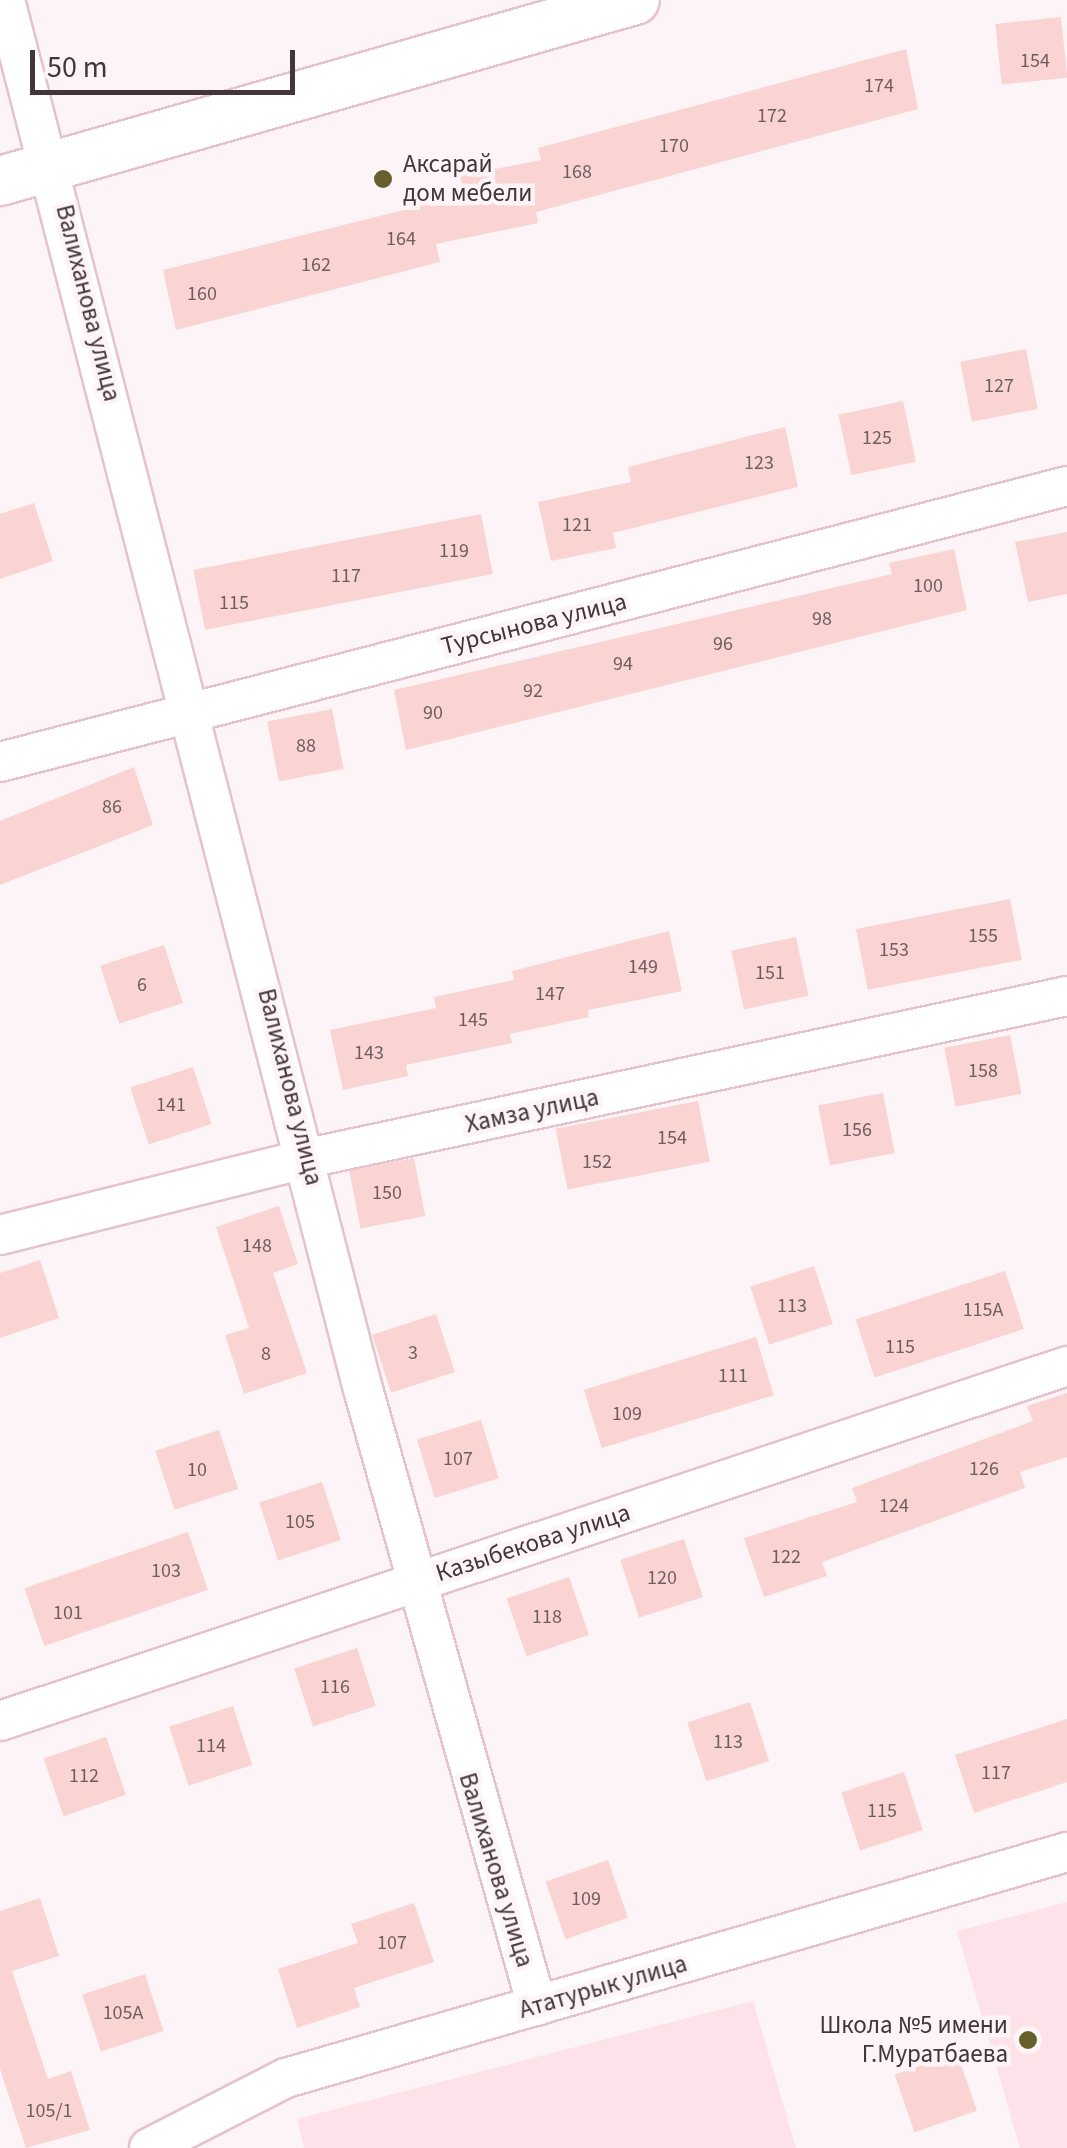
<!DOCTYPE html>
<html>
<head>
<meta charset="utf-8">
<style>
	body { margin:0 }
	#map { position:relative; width:1067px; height:2148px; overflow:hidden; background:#fcf4f6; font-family:"Source Sans 3",sans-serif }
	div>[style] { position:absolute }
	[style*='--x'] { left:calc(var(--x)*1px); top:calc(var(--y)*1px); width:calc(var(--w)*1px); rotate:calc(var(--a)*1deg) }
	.built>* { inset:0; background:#fde2e9 }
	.building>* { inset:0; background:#f9d4d3; transform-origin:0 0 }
	.roads { filter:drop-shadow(2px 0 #e5c2cc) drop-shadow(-2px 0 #e5c2cc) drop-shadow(0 2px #e5c2cc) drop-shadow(0 -2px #e5c2cc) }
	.minor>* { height:38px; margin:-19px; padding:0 19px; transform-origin:19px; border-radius:19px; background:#fff }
	.tertiary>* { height:48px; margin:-24px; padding:0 24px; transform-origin:24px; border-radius:24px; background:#fff }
	.dots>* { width:28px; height:28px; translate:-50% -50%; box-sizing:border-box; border:5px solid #fcf4f6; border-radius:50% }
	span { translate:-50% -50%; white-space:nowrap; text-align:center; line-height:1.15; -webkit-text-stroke:9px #fcf4f6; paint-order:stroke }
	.number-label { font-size:20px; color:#705d60 }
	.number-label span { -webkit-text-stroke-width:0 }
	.poi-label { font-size:25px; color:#433539 }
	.left { translate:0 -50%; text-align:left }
	.right { translate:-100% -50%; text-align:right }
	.street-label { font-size:25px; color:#433539 }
	.scale { position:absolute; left:30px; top:50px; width:265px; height:45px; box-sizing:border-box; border:5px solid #433539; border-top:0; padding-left:12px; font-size:30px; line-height:35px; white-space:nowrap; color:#433539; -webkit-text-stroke:8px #fcf4f6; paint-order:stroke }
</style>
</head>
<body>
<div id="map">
	<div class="built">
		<i style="clip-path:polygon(1067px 1902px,1067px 2148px,1020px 2148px,957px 1931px)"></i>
		<i style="clip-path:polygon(753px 2001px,796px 2148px,304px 2148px,297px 2119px)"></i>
	</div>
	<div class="building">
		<i style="left:1061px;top:17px;width:61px;height:66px;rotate:84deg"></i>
		<i style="clip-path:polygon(906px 49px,918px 109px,536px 212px,538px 223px,436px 244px,440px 262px,176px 330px,163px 270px,464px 195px,460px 176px,541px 160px,538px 148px)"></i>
		<i style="left:1026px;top:349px;width:61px;height:67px;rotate:79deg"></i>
		<i style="left:903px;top:401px;width:62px;height:66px;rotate:78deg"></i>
		<i style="clip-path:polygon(785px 427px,798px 487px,613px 533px,616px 548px,551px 561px,538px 502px,631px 482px,628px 467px)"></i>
		<i style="clip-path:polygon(34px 503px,53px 561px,0 579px,0 514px)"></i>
		<i style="left:481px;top:514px;width:61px;height:293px;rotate:79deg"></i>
		<i style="clip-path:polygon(1067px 532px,1067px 594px,1028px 602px,1015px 542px)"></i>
		<i style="clip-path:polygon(954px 549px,967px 610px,406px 750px,394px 690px,892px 574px,889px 563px)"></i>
		<i style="left:332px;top:709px;width:61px;height:66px;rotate:79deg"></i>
		<i style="clip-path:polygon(134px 767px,153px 825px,0 885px,0 821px)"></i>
		<i style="left:1010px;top:899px;width:62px;height:157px;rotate:79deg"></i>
		<i style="clip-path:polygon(669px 931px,682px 991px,588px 1010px,589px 1017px,510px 1034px,512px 1043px,406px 1065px,408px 1076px,343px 1090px,330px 1030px,436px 1008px,434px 997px,514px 980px,512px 971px)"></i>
		<i style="left:796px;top:937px;width:60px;height:66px;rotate:78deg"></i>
		<i style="left:164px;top:945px;width:61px;height:67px;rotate:72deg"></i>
		<i style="left:1010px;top:1035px;width:60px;height:67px;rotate:79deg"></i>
		<i style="left:193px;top:1067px;width:60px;height:66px;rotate:72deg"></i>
		<i style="left:883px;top:1093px;width:61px;height:66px;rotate:79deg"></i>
		<i style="left:698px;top:1101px;width:62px;height:145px;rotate:79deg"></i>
		<i style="left:414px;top:1158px;width:59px;height:66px;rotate:79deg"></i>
		<i style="clip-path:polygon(279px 1206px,298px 1264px,273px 1273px,307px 1373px,244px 1394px,225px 1335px,249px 1328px,216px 1227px)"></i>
		<i style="clip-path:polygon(40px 1260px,59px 1318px,0 1338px,0 1273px)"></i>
		<i style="left:814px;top:1266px;width:61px;height:67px;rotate:72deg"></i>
		<i style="left:1005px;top:1271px;width:61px;height:157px;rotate:72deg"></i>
		<i style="left:436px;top:1314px;width:61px;height:67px;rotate:72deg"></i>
		<i style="left:756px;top:1337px;width:61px;height:180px;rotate:73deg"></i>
		<i style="clip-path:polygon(1067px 1393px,1067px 1457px,1020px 1472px,1025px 1488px,822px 1562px,827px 1576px,764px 1597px,744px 1538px,857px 1502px,852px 1488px,1033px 1421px,1027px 1406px)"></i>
		<i style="left:481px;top:1420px;width:61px;height:67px;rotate:73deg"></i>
		<i style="left:219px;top:1430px;width:62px;height:67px;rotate:72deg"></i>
		<i style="left:322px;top:1482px;width:61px;height:66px;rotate:72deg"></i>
		<i style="left:188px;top:1532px;width:61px;height:173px;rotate:71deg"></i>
		<i style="left:684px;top:1539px;width:61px;height:67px;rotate:72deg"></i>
		<i style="left:569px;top:1577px;width:61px;height:66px;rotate:71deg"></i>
		<i style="left:357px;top:1648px;width:61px;height:66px;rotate:72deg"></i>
		<i style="left:750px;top:1702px;width:62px;height:66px;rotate:72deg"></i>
		<i style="left:233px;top:1706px;width:62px;height:67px;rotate:72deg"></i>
		<i style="clip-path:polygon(1067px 1719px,1067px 1782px,974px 1813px,955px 1755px)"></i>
		<i style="left:106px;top:1737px;width:61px;height:66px;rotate:71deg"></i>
		<i style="left:904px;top:1772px;width:61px;height:66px;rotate:72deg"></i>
		<i style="left:608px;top:1860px;width:61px;height:66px;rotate:71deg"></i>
		<i style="clip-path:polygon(40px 1898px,59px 1956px,12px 1971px,48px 2079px,71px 2071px,90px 2130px,26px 2148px,0 2069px,0 1911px)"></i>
		<i style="clip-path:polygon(414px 1903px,434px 1962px,354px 1988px,360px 2007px,297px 2028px,278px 1969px,358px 1943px,351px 1924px)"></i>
		<i style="left:145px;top:1974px;width:60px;height:66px;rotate:72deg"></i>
		<i style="left:957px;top:2053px;width:61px;height:66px;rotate:71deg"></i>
	</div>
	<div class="roads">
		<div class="minor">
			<i style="--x:5;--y:0;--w:1434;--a:75.55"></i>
			<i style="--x:363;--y:1389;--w:641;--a:74.25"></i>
			<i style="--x:0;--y:762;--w:1102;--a:-14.5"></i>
			<i style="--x:0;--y:1235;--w:317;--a:-14"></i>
			<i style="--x:308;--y:1158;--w:776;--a:-12.05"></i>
			<i style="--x:0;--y:1721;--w:1125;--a:-18.4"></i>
			<i style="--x:149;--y:2148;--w:154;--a:-27.1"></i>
			<i style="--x:286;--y:2078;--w:813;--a:-16.14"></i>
		</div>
		<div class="tertiary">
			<i style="--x:0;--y:181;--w:660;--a:-15.91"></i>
		</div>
	</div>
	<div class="dots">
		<i style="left:383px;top:179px;background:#68602c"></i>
		<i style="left:1028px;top:2040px;background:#68602c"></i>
	</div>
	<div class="number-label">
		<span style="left:1035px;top:61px">154</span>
		<span style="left:879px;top:86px">174</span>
		<span style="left:772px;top:116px">172</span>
		<span style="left:674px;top:146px">170</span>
		<span style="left:577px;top:172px">168</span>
		<span style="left:401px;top:239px">164</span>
		<span style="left:316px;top:265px">162</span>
		<span style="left:202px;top:294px">160</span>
		<span style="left:999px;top:386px">127</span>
		<span style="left:877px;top:438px">125</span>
		<span style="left:759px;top:463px">123</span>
		<span style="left:577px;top:525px">121</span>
		<span style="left:454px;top:551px">119</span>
		<span style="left:346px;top:576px">117</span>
		<span style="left:928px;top:586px">100</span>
		<span style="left:234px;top:603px">115</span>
		<span style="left:822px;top:619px">98</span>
		<span style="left:723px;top:644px">96</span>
		<span style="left:623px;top:664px">94</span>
		<span style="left:533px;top:691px">92</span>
		<span style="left:433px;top:713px">90</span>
		<span style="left:306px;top:746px">88</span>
		<span style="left:112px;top:807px">86</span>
		<span style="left:983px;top:936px">155</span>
		<span style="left:894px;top:950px">153</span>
		<span style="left:643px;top:967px">149</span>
		<span style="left:770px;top:973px">151</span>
		<span style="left:142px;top:985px">6</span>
		<span style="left:550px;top:994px">147</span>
		<span style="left:473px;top:1020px">145</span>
		<span style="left:369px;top:1053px">143</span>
		<span style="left:983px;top:1071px">158</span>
		<span style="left:171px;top:1105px">141</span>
		<span style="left:857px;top:1130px">156</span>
		<span style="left:672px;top:1138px">154</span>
		<span style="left:597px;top:1162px">152</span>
		<span style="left:387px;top:1193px">150</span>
		<span style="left:257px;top:1246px">148</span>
		<span style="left:792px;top:1306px">113</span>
		<span style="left:983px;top:1310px">115А</span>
		<span style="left:900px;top:1347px">115</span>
		<span style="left:413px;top:1353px">3</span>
		<span style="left:266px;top:1354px">8</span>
		<span style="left:733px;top:1376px">111</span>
		<span style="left:627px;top:1414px">109</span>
		<span style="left:458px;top:1459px">107</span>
		<span style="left:984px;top:1469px">126</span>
		<span style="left:197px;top:1470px">10</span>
		<span style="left:894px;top:1506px">124</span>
		<span style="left:300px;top:1522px">105</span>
		<span style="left:786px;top:1557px">122</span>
		<span style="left:166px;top:1571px">103</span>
		<span style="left:662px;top:1578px">120</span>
		<span style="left:68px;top:1613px">101</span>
		<span style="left:547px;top:1617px">118</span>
		<span style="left:335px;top:1687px">116</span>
		<span style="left:728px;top:1742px">113</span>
		<span style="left:211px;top:1746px">114</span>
		<span style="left:996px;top:1773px">117</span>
		<span style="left:84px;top:1776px">112</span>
		<span style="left:882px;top:1811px">115</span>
		<span style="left:586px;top:1899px">109</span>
		<span style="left:392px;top:1943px">107</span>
		<span style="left:123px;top:2013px">105А</span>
		<span style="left:49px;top:2111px">105/1</span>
	</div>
	<div class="poi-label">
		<span class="left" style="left:403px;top:179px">Аксарай<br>дом мебели</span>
		<span class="right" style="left:1008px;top:2040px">Школа №5 имени<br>Г.Муратбаева</span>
	</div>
	<div class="street-label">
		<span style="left:88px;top:303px;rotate:76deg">Валиханова улица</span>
		<span style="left:534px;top:624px;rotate:-14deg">Турсынова улица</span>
		<span style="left:290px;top:1087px;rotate:76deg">Валиханова улица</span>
		<span style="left:532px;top:1111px;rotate:-12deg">Хамза улица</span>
		<span style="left:533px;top:1543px;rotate:-18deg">Казыбекова улица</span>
		<span style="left:496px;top:1870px;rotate:73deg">Валиханова улица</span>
		<span style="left:603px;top:1987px;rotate:-16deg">Ататурык улица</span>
	</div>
	<div class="scale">50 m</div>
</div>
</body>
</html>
